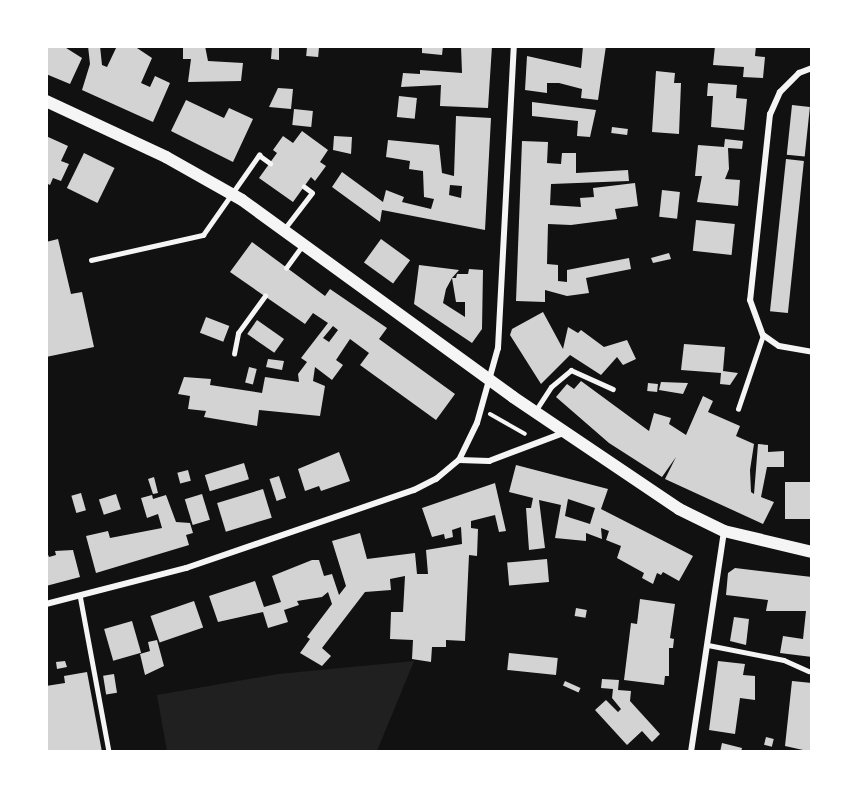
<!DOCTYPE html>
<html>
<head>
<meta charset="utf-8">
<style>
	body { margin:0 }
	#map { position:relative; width:858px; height:798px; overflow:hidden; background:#111; font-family:"Roboto Condensed",sans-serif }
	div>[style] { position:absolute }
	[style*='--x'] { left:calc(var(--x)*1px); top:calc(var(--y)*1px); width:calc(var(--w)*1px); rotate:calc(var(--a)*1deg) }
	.green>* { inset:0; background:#202020 }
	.building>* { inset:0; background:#d3d3d3; transform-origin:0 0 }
	.path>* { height:4px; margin:-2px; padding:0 2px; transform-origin:2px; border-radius:2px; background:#f5f5f5 }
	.service>* { height:4.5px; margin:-2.25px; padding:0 2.25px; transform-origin:2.25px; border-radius:2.25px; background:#f5f5f5 }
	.minor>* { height:6px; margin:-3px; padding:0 3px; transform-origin:3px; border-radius:3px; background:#f5f5f5 }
	.secondary>* { height:12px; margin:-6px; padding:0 6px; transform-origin:6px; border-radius:6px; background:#f5f5f5 }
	span { translate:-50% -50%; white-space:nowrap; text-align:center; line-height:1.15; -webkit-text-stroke:6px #fff; paint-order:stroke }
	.frame { position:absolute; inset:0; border:48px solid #fff; pointer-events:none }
</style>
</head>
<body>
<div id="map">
	<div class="green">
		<i style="clip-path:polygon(414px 661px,377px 751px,167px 751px,157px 695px,278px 674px)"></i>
	</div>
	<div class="building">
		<i style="clip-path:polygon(46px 46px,63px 46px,82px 58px,70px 84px,46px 74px)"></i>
		<i style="clip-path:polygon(88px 46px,100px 46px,102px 65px,107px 67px,117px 46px,134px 46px,152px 58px,141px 83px,150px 87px,155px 76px,170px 83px,153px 122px,82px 90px,90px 64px)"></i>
		<i style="clip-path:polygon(183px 46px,205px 46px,208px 61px,243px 63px,241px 81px,188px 82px,191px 59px,183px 59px)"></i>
		<i style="clip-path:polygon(272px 46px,279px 46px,279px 60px,271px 59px)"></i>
		<i style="clip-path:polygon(422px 46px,443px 46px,442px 55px,422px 53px)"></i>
		<i style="clip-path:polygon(461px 46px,492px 46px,488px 108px,440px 106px,441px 85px,401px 87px,403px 73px,420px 74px,420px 70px,462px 73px)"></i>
		<i style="clip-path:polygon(583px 46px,606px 46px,598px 100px,581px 98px,582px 89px,559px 83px,547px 83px,547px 93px,525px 90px,527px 56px,581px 68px)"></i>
		<i style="clip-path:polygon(715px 46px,756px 46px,755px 56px,765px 57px,763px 78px,743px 77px,744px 67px,713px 65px)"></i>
		<i style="left:307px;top:47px;width:12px;height:9px;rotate:5deg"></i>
		<i style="clip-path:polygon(656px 71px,675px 73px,674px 83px,681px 83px,679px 134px,652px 132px)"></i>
		<i style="clip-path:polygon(708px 83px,737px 85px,736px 98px,747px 99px,744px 130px,711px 127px,713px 96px,707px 96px)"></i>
		<i style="clip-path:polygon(278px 88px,293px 89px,291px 109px,269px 107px)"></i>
		<i style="left:399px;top:96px;width:18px;height:21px;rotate:6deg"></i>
		<i style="clip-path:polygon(186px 100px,224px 118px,229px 108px,253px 119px,233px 162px,171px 131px)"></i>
		<i style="clip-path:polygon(532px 102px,596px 110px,590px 137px,577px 136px,578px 121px,532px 116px)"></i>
		<i style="left:792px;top:105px;width:18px;height:50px;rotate:6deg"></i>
		<i style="left:294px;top:109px;width:19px;height:16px;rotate:6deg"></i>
		<i style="clip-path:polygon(evenodd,456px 116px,491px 118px,485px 230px,382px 210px,380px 222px,332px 187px,342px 172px,383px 202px,386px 190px,404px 197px,402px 202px,431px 209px,434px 199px,424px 197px,423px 171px,409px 169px,410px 161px,386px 157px,388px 140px,439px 145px,442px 173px,454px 176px,456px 116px,450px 185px,462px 186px,461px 198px,449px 195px,450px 185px)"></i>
		<i style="left:612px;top:127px;width:16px;height:6px;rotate:7deg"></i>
		<i style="clip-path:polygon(302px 131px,328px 150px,320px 162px,326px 166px,315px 181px,311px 177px,293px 202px,259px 178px,277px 153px,273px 150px,283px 136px,293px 143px)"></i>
		<i style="clip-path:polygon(46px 136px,68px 146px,61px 161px,69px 164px,61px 181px,53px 178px,50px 185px,46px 183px)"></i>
		<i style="clip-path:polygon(334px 136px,352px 137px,351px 154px,333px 150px)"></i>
		<i style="clip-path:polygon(725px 139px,743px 141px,742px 149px,728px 148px,729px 169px,725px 179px,740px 180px,738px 206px,697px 202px,702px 176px,695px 176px,698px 145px,724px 147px)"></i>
		<i style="clip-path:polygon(522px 141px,548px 142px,547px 163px,561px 164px,562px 153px,576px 153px,576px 173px,628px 170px,629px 181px,551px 184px,550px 205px,581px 207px,580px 198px,594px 197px,593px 188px,635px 183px,638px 206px,615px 209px,617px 219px,571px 225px,548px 224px,547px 264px,558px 265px,558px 281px,567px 282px,567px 270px,629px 258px,631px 269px,586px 278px,589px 293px,567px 296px,545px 290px,545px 302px,516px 301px)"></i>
		<i style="left:84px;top:153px;width:34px;height:39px;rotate:26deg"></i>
		<i style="left:786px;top:159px;width:18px;height:153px;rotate:6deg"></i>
		<i style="left:662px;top:190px;width:18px;height:27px;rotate:6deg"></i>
		<i style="left:696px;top:220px;width:39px;height:31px;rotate:6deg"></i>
		<i style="clip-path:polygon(58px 239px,71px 294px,82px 292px,94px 347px,46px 357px,46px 242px)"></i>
		<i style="left:381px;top:239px;width:36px;height:29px;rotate:36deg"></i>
		<i style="clip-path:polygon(evenodd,252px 242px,325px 296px,330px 289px,387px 328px,379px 339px,455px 394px,436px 420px,360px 365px,369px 353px,350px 339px,336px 360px,343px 365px,332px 380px,315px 367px,313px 381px,325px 386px,320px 416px,259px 410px,257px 426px,204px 417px,206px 411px,188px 409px,190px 396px,178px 394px,184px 377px,211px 379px,210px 385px,262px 393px,265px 377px,299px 382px,298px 374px,307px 362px,301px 358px,328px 323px,313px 313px,305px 324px,230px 272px,252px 242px,333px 326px,338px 330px,329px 342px,323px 338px,333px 326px)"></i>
		<i style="clip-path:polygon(669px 253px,671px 259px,653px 263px,651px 258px)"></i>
		<i style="clip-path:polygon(419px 265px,459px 270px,452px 278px,446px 289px,443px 303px,465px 317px,465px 302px,456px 302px,452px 278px,456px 278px,457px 274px,468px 274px,469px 269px,483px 270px,482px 329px,472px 343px,414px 304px)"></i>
		<i style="clip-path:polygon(543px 312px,563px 349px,568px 327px,578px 333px,581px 330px,604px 347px,627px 340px,636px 359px,623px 365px,617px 357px,601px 375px,570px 355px,541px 384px,510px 335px,512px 329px)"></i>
		<i style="left:206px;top:317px;width:25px;height:17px;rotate:21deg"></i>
		<i style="left:257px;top:320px;width:33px;height:17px;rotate:35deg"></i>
		<i style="clip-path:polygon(684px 344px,725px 347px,723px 371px,738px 373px,730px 385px,720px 384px,721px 373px,681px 370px)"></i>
		<i style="clip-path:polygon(268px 359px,284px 361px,282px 370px,266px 367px)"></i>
		<i style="left:249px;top:367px;width:8px;height:16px;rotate:14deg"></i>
		<i style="clip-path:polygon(581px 381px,649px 431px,654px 413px,671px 418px,669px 424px,686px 435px,703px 396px,713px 401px,708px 412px,740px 426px,736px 436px,754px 444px,750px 470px,751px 492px,754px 494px,758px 444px,768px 445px,768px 452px,784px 451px,784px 467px,767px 467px,761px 497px,774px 502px,763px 524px,665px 479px,676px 457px,662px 477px,609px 443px,556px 397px,567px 384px,574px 389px)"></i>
		<i style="clip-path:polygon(661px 382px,688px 383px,683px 394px,659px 390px)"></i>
		<i style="left:648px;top:383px;width:10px;height:8px;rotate:6deg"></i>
		<i style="clip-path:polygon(339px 452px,350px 481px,321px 491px,319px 486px,305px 491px,298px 469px)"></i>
		<i style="left:244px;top:463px;width:17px;height:41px;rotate:73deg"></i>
		<i style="clip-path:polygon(evenodd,516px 465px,608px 489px,601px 509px,693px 556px,679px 581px,663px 572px,661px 575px,657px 573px,653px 584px,642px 578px,644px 573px,617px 558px,621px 546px,606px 540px,609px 531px,601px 528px,602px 539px,586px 533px,586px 541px,555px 538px,561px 505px,539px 500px,545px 548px,529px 550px,526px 508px,531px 508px,533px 498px,509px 492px,516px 465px,568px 499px,595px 508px,590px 524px,565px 516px,568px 499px)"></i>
		<i style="left:188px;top:470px;width:11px;height:11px;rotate:75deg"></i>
		<i style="left:279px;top:476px;width:23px;height:10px;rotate:72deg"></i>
		<i style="clip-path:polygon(154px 477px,158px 493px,153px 494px,148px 479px)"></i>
		<i style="left:785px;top:482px;width:27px;height:37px"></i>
		<i style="clip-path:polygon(495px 483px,506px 531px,499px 532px,495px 515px,471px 521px,471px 528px,478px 529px,477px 556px,469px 555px,465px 641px,446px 640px,446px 647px,432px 647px,431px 662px,412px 659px,413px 640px,390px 639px,391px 612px,403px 612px,405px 576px,390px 579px,391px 590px,365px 592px,322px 648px,331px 656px,322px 666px,300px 653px,310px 639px,307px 637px,332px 604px,328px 592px,322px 597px,297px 601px,299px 605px,284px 610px,288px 622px,268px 628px,263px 612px,218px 622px,209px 596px,255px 581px,264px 607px,281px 602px,272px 576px,312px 560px,319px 560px,324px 576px,332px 574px,339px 595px,346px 586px,332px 541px,360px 533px,367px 559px,415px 553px,417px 574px,428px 574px,426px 550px,462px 544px,461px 527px,452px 530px,453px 537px,445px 539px,444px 534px,432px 537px,422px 508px)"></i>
		<i style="left:263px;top:489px;width:30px;height:48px;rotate:73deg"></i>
		<i style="left:81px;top:493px;width:18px;height:10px;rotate:74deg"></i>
		<i style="left:116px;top:494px;width:16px;height:18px;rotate:72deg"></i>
		<i style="left:202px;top:494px;width:27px;height:18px;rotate:73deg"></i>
		<i style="clip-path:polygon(152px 495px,153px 499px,166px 495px,176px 522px,190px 523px,193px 533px,186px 535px,189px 545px,96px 573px,86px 536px,108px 531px,110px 538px,162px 528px,158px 514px,147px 518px,141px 498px)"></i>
		<i style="clip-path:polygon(46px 550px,49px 557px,56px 555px,55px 551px,73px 550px,80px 577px,46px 586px)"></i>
		<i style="left:547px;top:559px;width:23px;height:40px;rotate:85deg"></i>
		<i style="clip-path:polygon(735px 568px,812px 577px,812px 657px,780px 653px,783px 636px,803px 639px,806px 611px,766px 611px,768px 600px,726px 595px,728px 573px)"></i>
		<i style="clip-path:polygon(640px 599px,675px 604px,670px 638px,674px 639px,673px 648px,669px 648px,669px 676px,665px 676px,664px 685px,624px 680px,631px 623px,637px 624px)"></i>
		<i style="left:194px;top:601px;width:28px;height:46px;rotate:71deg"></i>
		<i style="left:576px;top:608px;width:11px;height:8px;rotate:10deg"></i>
		<i style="clip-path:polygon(734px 617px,749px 619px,746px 645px,730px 641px)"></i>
		<i style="left:132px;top:621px;width:33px;height:29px;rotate:74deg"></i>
		<i style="clip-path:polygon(157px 640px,164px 666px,145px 675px,140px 654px,150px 651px,148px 642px)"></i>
		<i style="left:509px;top:653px;width:49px;height:17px;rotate:6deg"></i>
		<i style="clip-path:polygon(65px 661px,67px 667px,57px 669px,56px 662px)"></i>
		<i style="clip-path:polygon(718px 661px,745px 664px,743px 675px,755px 676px,755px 700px,740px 698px,735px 734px,709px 730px)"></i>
		<i style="clip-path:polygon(87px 672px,102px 752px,46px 752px,46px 686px,65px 683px,64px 676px)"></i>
		<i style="left:114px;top:674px;width:19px;height:11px;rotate:81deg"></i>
		<i style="clip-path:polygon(602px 679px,619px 680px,618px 690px,631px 691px,630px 701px,660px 734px,652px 742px,642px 731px,627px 745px,595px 710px,606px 700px,618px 712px,621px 709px,612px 698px,613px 689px,601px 688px)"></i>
		<i style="left:565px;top:681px;width:17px;height:5px;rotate:24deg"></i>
		<i style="clip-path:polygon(792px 681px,812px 683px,812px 752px,785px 746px)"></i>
		<i style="left:766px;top:737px;width:8px;height:8px;rotate:14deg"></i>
		<i style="clip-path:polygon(722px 743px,742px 748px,741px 752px,720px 752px)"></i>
	</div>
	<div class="path">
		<i style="--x:490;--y:414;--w:40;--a:29.7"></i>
	</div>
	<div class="service">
		<i style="--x:285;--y:228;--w:44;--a:-52.4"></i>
		<i style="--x:312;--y:193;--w:10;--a:-143"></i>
		<i style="--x:91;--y:260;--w:115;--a:-12.6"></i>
		<i style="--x:203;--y:235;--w:98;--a:-55"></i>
		<i style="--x:259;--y:155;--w:14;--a:36"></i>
		<i style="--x:286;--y:268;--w:27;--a:-54"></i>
		<i style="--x:234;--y:354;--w:21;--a:-79"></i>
		<i style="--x:238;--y:333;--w:46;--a:-53.9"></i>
		<i style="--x:738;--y:409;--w:78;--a:-71.3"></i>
		<i style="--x:536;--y:410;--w:27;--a:-57"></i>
		<i style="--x:551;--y:387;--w:26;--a:-40"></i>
		<i style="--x:571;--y:370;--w:46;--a:24.3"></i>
		<i style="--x:80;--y:595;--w:160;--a:79.5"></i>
		<i style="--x:708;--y:645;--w:77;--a:11.2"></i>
		<i style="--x:784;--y:660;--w:27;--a:24"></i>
	</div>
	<div class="minor">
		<i style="--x:812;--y:68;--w:14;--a:159"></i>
		<i style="--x:799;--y:73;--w:27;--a:135"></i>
		<i style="--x:780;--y:92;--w:24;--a:114"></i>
		<i style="--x:770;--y:114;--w:187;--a:96.1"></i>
		<i style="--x:750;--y:300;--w:37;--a:70"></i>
		<i style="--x:763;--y:335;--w:19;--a:35"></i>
		<i style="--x:779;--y:346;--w:34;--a:10"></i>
		<i style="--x:459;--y:460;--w:30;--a:2"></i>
		<i style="--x:489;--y:461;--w:79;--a:-20.7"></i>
		<i style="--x:46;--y:604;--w:145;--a:-14.4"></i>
		<i style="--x:186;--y:568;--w:241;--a:-18.9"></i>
		<i style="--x:414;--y:490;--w:25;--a:-27"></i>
		<i style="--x:436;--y:479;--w:30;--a:-40"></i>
		<i style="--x:459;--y:460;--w:41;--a:-64.1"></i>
		<i style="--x:477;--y:423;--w:78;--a:-74.4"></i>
		<i style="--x:498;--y:348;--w:302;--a:-87"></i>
		<i style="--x:691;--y:752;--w:223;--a:-81.5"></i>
	</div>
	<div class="secondary">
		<i style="--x:46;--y:101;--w:132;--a:25"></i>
		<i style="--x:166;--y:157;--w:87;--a:29.5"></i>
		<i style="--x:242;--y:200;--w:335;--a:36"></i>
		<i style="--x:513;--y:397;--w:200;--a:34"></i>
		<i style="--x:679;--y:509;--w:50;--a:26.1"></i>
		<i style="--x:724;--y:531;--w:90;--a:13.4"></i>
	</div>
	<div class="frame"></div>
</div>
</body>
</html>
